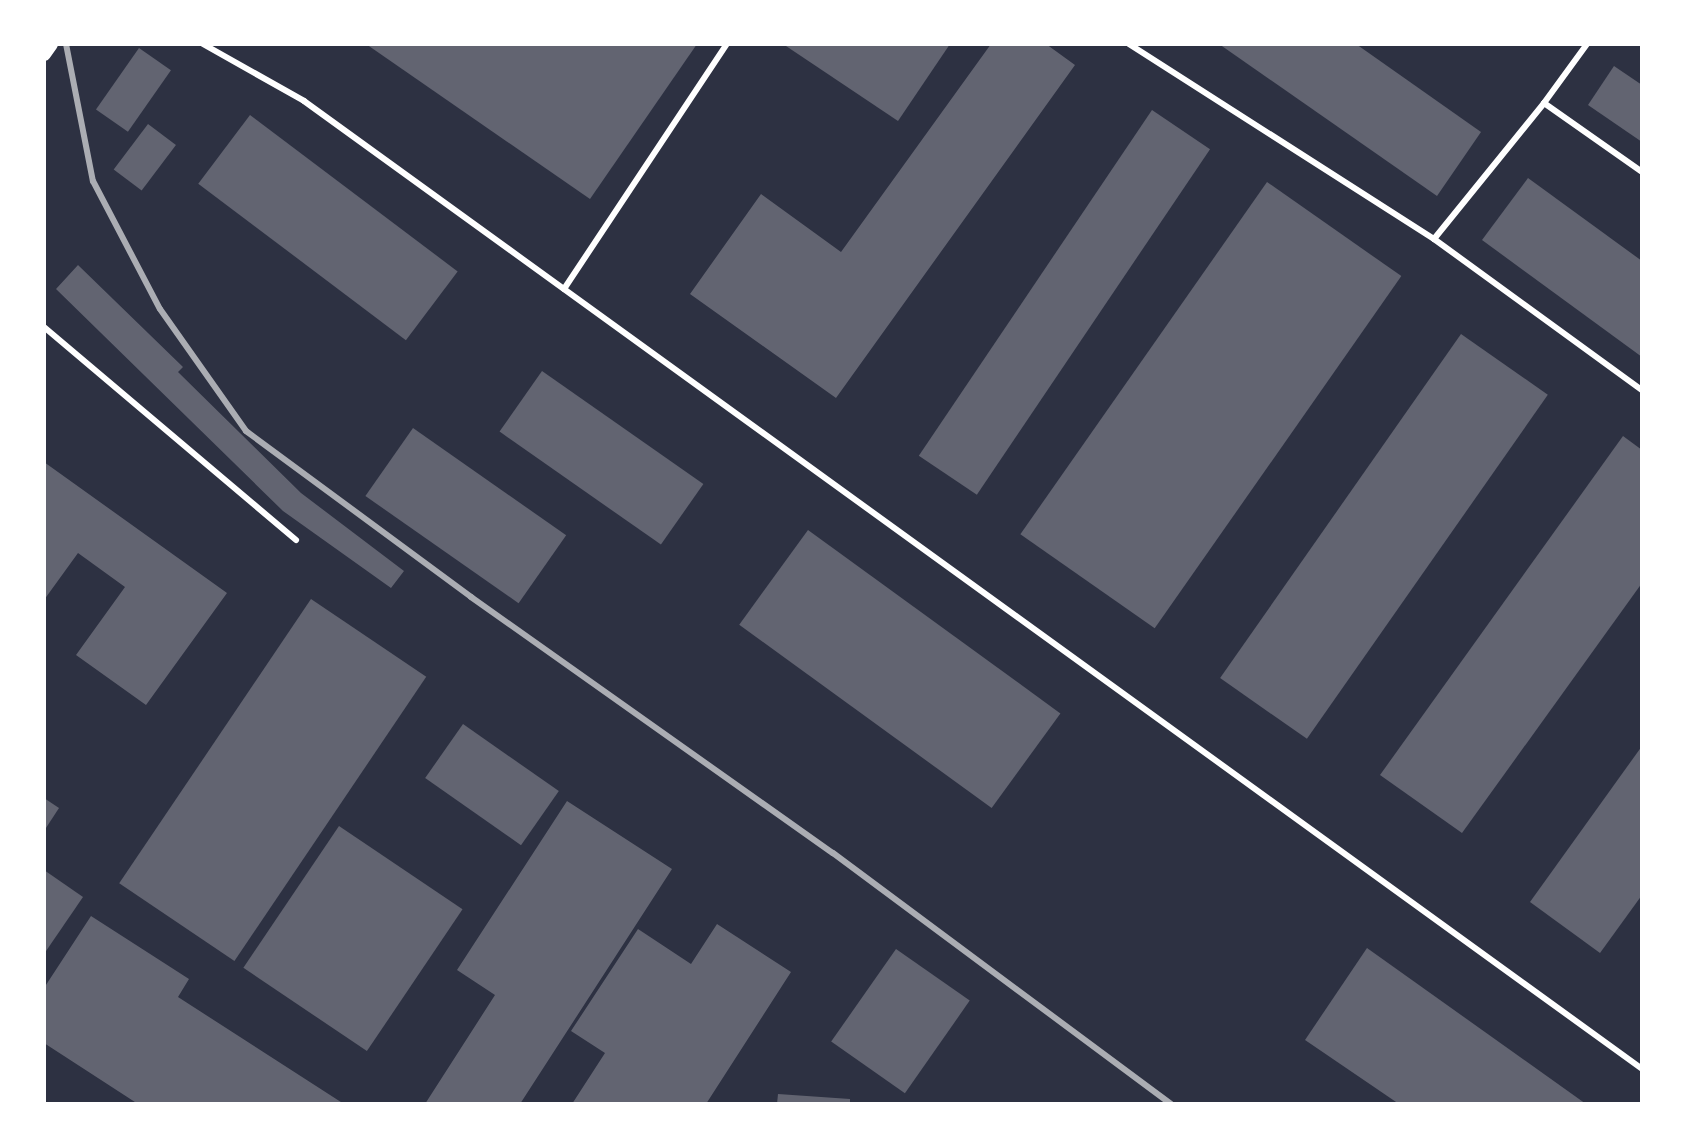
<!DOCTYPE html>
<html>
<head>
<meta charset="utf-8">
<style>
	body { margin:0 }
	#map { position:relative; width:1686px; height:1148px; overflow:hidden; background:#2d3142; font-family:Ubuntu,sans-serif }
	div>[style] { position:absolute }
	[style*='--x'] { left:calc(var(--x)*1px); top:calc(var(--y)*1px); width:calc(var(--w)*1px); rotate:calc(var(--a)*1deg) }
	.building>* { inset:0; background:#626471; transform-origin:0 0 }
	.service>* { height:6px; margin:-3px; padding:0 3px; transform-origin:3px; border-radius:3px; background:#fff }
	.tertiary>* { height:14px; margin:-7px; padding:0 7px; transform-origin:7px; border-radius:7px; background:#fff }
	.rail>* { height:6px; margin:-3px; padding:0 3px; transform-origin:3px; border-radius:3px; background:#abadb3 }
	span { translate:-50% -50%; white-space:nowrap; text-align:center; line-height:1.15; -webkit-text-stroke:6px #fff; paint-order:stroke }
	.frame { position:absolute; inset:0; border:46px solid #fff; pointer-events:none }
</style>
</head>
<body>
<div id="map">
	<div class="building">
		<i style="clip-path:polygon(366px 44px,697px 44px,590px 199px)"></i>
		<i style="clip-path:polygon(783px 44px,950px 44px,898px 121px)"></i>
		<i style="clip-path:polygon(991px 44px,1046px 44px,1075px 65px,836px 398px,690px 294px,761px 194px,841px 252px)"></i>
		<i style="clip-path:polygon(1219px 44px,1356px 44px,1481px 132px,1437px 196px)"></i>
		<i style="left:139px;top:48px;width:39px;height:75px;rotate:35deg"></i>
		<i style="clip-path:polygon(1614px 66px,1642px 85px,1642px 142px,1588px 105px)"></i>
		<i style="left:1152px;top:110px;width:70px;height:417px;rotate:34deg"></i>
		<i style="left:250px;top:115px;width:260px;height:86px;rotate:37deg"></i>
		<i style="left:148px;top:124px;width:35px;height:57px;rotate:37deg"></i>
		<i style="clip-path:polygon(1528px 178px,1642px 261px,1642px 357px,1482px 240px)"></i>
		<i style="left:1267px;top:182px;width:164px;height:430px;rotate:35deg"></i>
		<i style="clip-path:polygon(78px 265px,183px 367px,178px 372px,301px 493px,404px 571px,391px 588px,283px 511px,56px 289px)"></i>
		<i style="left:1461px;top:334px;width:106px;height:420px;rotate:35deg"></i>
		<i style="left:542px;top:371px;width:197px;height:74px;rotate:35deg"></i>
		<i style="left:413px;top:428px;width:187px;height:83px;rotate:35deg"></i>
		<i style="clip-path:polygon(1623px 436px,1642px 450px,1642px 583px,1462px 833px,1380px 775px)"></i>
		<i style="clip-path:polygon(44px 462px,227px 593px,146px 705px,76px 655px,125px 587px,78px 553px,44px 600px)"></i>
		<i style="left:808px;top:530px;width:312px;height:117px;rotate:36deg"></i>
		<i style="left:311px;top:599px;width:139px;height:343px;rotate:34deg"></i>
		<i style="left:463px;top:724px;width:117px;height:66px;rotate:35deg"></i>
		<i style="clip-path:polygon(1642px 746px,1642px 895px,1600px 953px,1530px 902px)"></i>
		<i style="clip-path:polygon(44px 798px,59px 808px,44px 831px)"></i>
		<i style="clip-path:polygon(567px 801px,672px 869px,520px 1104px,425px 1104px,495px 995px,457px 970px)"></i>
		<i style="left:339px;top:826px;width:149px;height:171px;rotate:34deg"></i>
		<i style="clip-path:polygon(44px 870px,83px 897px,44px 954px)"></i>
		<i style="clip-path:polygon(91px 916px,189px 979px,178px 997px,344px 1104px,138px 1104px,44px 1043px,44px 988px)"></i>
		<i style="clip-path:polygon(717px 924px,791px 972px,706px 1104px,572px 1104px,605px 1053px,571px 1031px,638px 929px,691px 964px)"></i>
		<i style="clip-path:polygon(1367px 948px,1586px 1104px,1399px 1104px,1305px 1040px)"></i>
		<i style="left:896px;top:949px;width:90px;height:113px;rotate:35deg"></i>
		<i style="clip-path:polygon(778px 1094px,850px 1099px,850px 1104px,777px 1104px)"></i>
	</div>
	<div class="service">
		<i style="--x:203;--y:44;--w:116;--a:29.4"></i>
		<i style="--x:304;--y:101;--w:1651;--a:35.88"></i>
		<i style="--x:1129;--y:44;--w:362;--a:32.6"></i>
		<i style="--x:1434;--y:239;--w:257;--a:36"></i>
		<i style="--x:1544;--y:103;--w:73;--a:-53.9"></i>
		<i style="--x:1434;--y:239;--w:175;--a:-51"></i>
		<i style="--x:1544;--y:103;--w:120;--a:35.1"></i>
		<i style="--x:564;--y:289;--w:294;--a:-56.4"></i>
		<i style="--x:44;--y:327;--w:330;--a:40.2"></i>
	</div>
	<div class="tertiary">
		<i style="--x:44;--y:54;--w:12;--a:-55"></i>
	</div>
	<div class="rail">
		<i style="--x:66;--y:44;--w:140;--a:78.9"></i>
		<i style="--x:93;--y:181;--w:144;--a:62.4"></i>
		<i style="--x:160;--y:309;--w:149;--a:54.8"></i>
		<i style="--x:246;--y:431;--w:280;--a:36.4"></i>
		<i style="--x:471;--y:597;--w:443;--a:35.3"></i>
		<i style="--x:833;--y:853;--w:421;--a:36.6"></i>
	</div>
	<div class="frame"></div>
</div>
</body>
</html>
